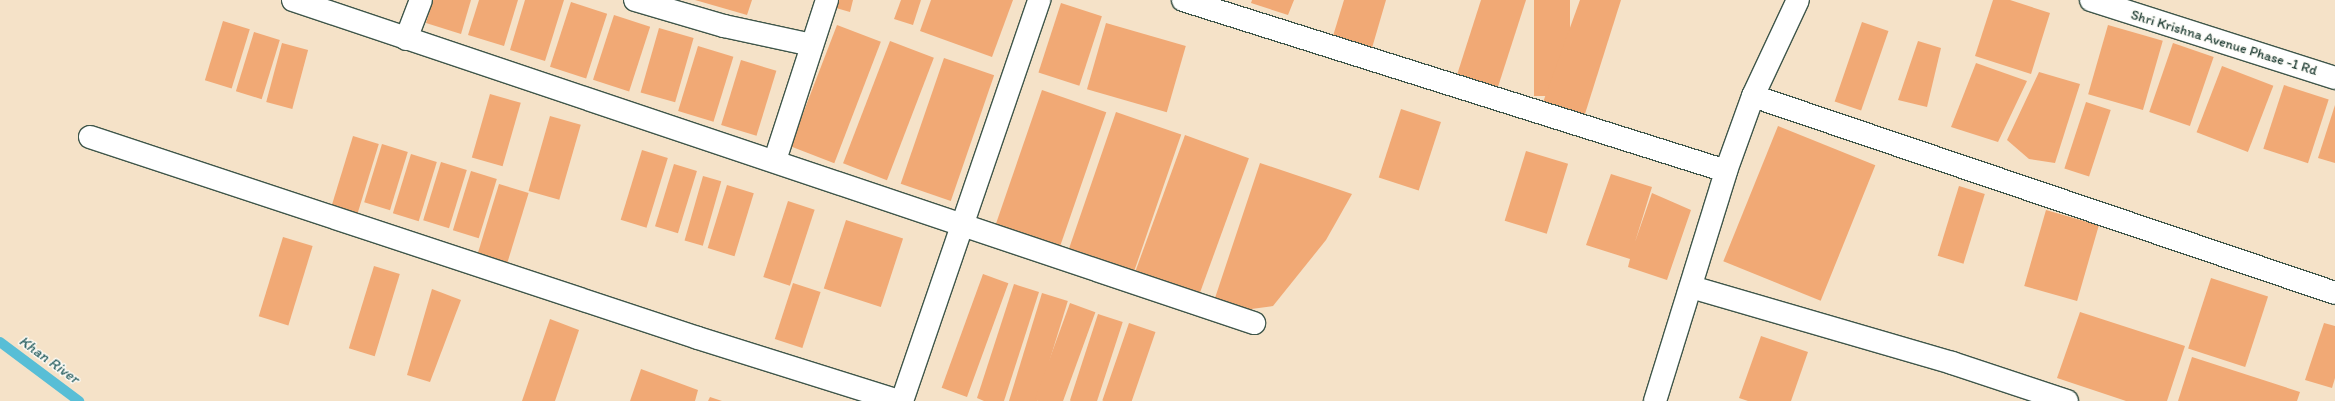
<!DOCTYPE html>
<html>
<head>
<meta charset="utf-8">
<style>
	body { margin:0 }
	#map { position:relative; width:2335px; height:401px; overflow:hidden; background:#f5e2c8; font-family:Itim,sans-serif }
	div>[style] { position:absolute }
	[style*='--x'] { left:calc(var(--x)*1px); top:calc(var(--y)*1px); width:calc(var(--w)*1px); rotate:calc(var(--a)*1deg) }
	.stream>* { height:10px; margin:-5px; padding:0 5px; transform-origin:5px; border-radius:5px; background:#58bed6 }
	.building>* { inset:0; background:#f1a975; transform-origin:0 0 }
	.roads { filter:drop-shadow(1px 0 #3f564a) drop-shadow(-1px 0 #3f564a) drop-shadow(0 1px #3f564a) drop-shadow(0 -1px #3f564a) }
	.minor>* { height:22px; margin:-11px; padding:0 11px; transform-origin:11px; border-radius:11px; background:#fff }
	span { translate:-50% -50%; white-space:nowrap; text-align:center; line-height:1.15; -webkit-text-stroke:3px #fdfcf7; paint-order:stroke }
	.street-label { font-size:14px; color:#1f3d34 }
	.water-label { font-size:15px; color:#306465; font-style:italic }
</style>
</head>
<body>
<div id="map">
	<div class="stream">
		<i style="--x:0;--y:342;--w:99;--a:36.8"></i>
	</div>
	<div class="building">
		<i style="clip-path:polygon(433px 0,471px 0,461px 34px,426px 23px)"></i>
		<i style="clip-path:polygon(479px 0,518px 0,504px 46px,468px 35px)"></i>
		<i style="clip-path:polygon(525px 0,564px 0,545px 61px,510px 50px)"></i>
		<i style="clip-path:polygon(695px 0,752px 0,747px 15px)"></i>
		<i style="clip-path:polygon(831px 0,853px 0,850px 12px,829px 6px)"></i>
		<i style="clip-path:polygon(901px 0,921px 0,913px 25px,894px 19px)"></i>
		<i style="clip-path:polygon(931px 0,1013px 0,992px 57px,920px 31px)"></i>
		<i style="clip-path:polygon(1252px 0,1294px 0,1288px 15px,1251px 3px)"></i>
		<i style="clip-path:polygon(1344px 0,1386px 0,1372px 48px,1333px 36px)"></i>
		<i style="clip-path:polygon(1481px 0,1526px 0,1496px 93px,1456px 78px)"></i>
		<i style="left:1534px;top:0;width:36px;height:96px"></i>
		<i style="clip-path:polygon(1580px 0,1621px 0,1584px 117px,1542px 105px)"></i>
		<i style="clip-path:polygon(1993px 0,2010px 0,2050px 13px,2031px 74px,1975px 56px)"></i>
		<i style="left:571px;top:2px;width:38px;height:68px;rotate:18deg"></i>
		<i style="left:1061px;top:3px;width:43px;height:73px;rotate:18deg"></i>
		<i style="left:614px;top:15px;width:38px;height:68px;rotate:18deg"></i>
		<i style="left:223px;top:21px;width:28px;height:62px;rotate:17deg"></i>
		<i style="left:1862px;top:22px;width:28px;height:84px;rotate:19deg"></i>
		<i style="left:1106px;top:23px;width:83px;height:69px;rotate:16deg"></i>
		<i style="left:837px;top:25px;width:47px;height:130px;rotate:21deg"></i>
		<i style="left:2108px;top:25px;width:57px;height:72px;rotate:16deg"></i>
		<i style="left:659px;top:28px;width:36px;height:67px;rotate:16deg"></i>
		<i style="left:254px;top:32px;width:27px;height:62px;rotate:17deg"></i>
		<i style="left:890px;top:41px;width:47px;height:131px;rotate:21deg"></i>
		<i style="clip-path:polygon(1918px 41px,1941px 48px,1927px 107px,1898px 100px)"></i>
		<i style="left:282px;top:43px;width:27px;height:61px;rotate:15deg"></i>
		<i style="left:2173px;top:43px;width:43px;height:73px;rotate:19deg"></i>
		<i style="left:698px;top:46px;width:37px;height:68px;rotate:17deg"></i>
		<i style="left:944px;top:58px;width:53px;height:133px;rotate:19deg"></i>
		<i style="left:741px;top:60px;width:37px;height:68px;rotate:17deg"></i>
		<i style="clip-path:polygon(1976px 63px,2027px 81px,1998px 142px,1951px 127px)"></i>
		<i style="left:2222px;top:66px;width:55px;height:71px;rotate:21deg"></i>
		<i style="clip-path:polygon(2039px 72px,2080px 84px,2055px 163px,2029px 159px,2007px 140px)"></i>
		<i style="left:2284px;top:85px;width:47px;height:67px;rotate:18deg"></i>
		<i style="left:1042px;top:90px;width:68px;height:144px;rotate:19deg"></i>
		<i style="left:490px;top:94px;width:32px;height:66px;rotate:16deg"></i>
		<i style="left:2086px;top:102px;width:26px;height:70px;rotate:18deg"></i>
		<i style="clip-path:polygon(2335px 105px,2335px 163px,2318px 158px)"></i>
		<i style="left:1401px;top:109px;width:42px;height:72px;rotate:18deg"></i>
		<i style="left:1116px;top:112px;width:69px;height:144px;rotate:19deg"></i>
		<i style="left:550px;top:116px;width:32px;height:78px;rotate:16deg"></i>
		<i style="left:1778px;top:126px;width:105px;height:146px;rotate:22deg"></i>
		<i style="left:1185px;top:135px;width:68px;height:145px;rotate:20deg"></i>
		<i style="left:353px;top:136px;width:27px;height:73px;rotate:17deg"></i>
		<i style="left:382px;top:144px;width:27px;height:61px;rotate:17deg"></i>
		<i style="left:642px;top:150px;width:27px;height:73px;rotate:17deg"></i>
		<i style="left:1526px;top:151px;width:44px;height:73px;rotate:17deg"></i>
		<i style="left:411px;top:154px;width:27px;height:62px;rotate:17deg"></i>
		<i style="left:441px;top:162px;width:27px;height:61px;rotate:17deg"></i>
		<i style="clip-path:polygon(1260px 163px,1352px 194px,1326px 240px,1273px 306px,1244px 310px,1215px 298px)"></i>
		<i style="left:674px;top:164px;width:24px;height:65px;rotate:17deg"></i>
		<i style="left:471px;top:171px;width:27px;height:62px;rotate:17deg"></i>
		<i style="clip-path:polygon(1611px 174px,1652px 187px,1635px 242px,1652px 193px,1691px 210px,1667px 280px,1628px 267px,1630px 259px,1586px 245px)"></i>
		<i style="left:703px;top:176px;width:19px;height:67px;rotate:16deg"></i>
		<i style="left:499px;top:184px;width:31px;height:78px;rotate:17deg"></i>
		<i style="left:727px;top:185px;width:28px;height:66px;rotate:17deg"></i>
		<i style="left:1959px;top:186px;width:27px;height:73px;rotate:17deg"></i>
		<i style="left:788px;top:201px;width:28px;height:80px;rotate:18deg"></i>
		<i style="left:2046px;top:210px;width:55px;height:79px;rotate:16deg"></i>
		<i style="left:846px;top:220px;width:60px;height:72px;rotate:18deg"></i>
		<i style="left:283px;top:237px;width:31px;height:83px;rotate:17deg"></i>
		<i style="left:374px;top:266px;width:27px;height:86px;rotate:17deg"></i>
		<i style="left:983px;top:274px;width:27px;height:121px;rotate:20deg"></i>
		<i style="left:2211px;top:278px;width:60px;height:74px;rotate:18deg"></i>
		<i style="left:793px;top:283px;width:29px;height:59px;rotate:18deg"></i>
		<i style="clip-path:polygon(1014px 284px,1039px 292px,1004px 401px,984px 401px,977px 398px)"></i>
		<i style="clip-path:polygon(432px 289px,461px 300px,430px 382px,407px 375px)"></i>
		<i style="left:1042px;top:293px;width:27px;height:113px;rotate:17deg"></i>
		<i style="left:1070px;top:303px;width:27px;height:103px;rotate:20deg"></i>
		<i style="clip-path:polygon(2080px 312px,2185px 346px,2167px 401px,2126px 401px,2057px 378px)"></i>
		<i style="left:1098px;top:314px;width:26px;height:91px;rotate:18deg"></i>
		<i style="clip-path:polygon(550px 319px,579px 330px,555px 401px,522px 401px)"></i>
		<i style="left:1129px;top:323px;width:28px;height:82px;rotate:19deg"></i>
		<i style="clip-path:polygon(2324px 323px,2335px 326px,2335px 378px,2332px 388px,2305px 380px)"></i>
		<i style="clip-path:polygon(1761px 336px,1808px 352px,1791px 401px,1748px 401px,1739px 398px)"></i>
		<i style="clip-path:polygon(2192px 357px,2300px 392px,2297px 401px,2178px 401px)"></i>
		<i style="clip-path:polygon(641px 369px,698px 390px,695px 401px,630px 401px)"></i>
		<i style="clip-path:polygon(710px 397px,722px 401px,708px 401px)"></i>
	</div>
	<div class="roads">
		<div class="minor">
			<i style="--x:293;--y:0;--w:1014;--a:18.58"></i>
			<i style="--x:635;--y:0;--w:93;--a:16.3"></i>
			<i style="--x:724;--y:26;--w:90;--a:12.2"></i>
			<i style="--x:1183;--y:0;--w:569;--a:17.48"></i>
			<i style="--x:2091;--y:0;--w:256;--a:17.7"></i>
			<i style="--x:406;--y:39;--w:42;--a:-69"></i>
			<i style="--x:1753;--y:96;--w:614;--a:18.7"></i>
			<i style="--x:90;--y:137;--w:640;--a:18.29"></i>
			<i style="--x:698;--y:338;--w:211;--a:17.4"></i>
			<i style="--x:775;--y:160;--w:168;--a:-72"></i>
			<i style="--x:1691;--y:287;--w:272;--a:16.2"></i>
			<i style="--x:1952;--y:363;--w:121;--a:18.3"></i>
			<i style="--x:902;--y:401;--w:424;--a:-71.1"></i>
			<i style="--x:1655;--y:401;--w:241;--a:-72.8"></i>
			<i style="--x:1726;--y:171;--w:80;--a:-70.2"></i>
			<i style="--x:1753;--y:96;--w:106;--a:-64.9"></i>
		</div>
	</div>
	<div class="street-label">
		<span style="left:2224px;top:43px;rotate:17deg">Shri Krishna Avenue Phase -1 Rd</span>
	</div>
	<div class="water-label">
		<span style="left:49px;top:360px;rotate:36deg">Khan River</span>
	</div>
</div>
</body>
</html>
